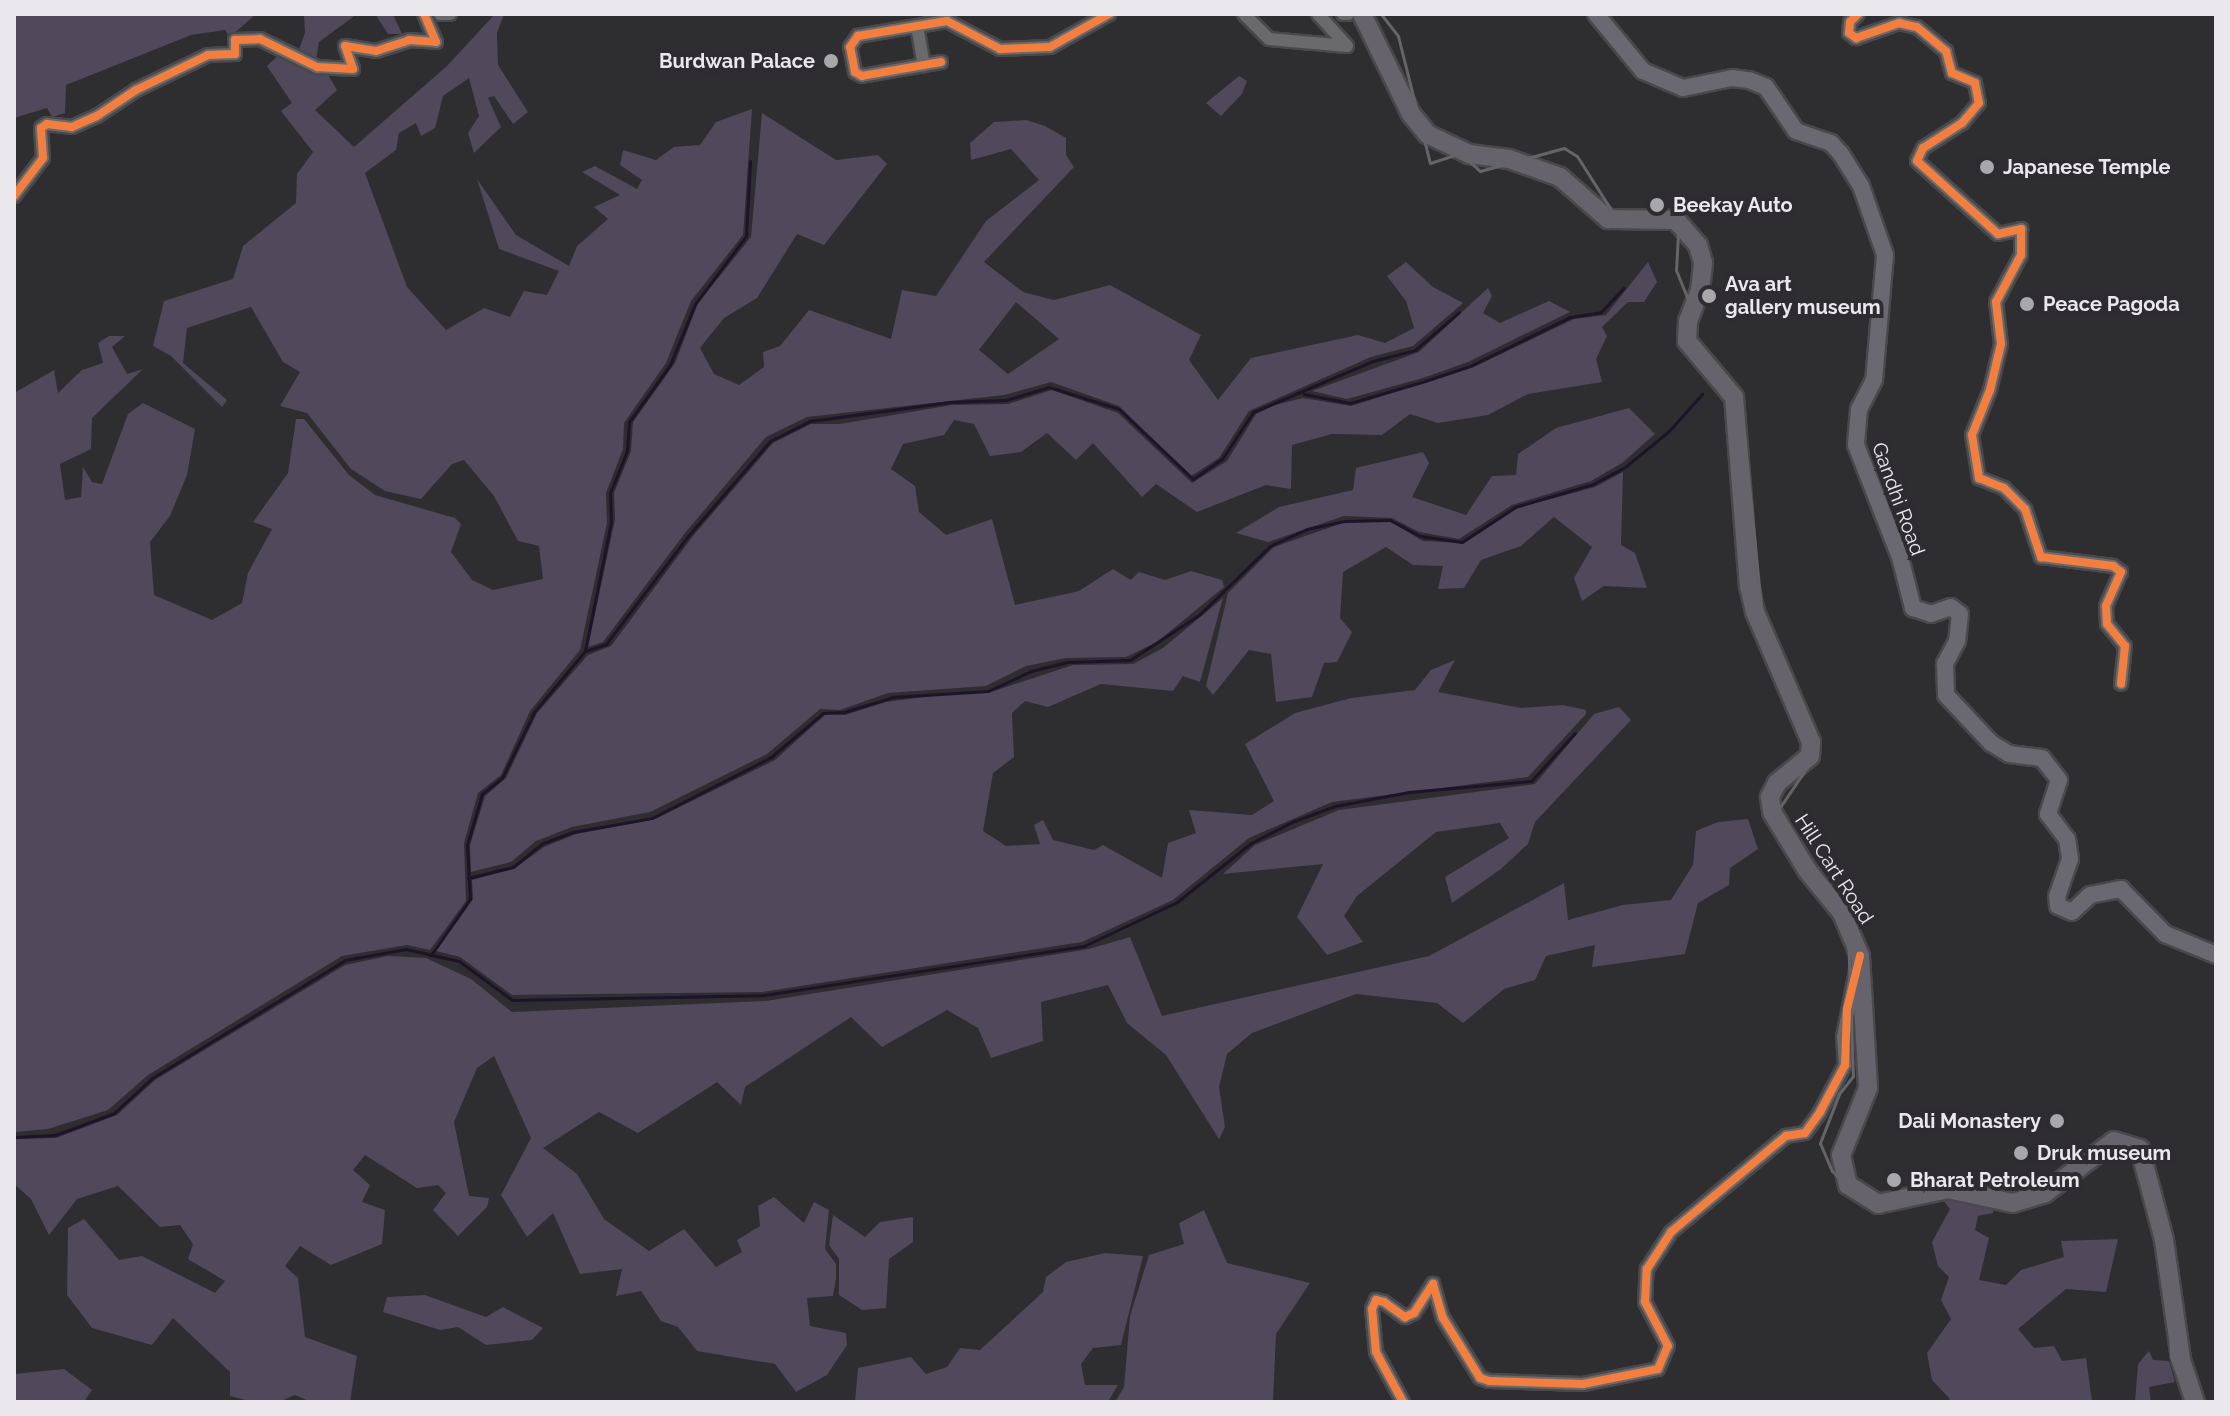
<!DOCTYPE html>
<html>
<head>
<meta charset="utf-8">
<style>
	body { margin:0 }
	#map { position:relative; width:2230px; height:1416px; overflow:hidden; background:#2e2d30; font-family:Raleway,sans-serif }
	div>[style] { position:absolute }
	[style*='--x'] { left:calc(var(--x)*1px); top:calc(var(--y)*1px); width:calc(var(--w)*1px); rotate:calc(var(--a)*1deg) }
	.green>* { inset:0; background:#50485b }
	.stream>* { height:3px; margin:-1.5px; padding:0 1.5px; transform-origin:1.5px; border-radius:1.5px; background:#1e142a }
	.roads { filter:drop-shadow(2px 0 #49484a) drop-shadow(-2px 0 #49484a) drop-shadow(0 2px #49484a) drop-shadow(0 -2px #49484a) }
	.minor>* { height:12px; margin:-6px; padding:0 6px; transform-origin:6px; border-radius:6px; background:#6a696c }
	.major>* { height:16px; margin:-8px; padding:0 8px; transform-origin:8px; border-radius:8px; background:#6a6870 }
	.highway>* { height:18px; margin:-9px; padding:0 9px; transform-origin:9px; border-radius:9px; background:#67636c }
	.rail>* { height:3px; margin:-1.5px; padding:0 1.5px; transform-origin:1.5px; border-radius:1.5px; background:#656467 }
	.cycleway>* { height:8px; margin:-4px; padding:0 4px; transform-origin:4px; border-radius:4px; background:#f27e40 }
	.dots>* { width:22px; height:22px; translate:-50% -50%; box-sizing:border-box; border:4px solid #2e2c31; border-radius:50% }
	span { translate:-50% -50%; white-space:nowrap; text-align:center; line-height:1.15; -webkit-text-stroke:8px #2e2c31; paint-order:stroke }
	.poi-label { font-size:20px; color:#eae8ec; font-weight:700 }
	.right { translate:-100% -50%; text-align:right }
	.left { translate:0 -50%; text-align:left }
	.street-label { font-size:20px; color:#eae8ec }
	.frame { position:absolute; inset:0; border:16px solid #eae8ec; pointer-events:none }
</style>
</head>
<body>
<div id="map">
	<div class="green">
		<i style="clip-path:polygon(14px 14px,256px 14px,230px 37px,225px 30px,191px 35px,66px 85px,65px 113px,52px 117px,47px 108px,14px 118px)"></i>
		<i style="clip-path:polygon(304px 14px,357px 14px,319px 42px,316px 60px,298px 52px,305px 33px)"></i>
		<i style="clip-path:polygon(375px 14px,393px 14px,402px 34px,388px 34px)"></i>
		<i style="clip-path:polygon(495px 14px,504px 14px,497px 33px,498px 65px,528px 112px,513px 124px,494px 96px,488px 98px,501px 127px,474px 153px,468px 133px,479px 116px,469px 78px,443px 96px,435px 128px,421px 136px,416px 123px,399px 133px,396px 150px,365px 173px,407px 287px,446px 330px,484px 308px,510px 317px,524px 291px,547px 295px,559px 271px,499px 249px,477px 179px,516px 235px,569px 266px,577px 246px,608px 219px,594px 207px,620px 195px,582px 172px,595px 166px,637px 189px,642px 180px,620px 165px,623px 150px,656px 160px,674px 147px,700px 145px,716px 122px,752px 109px,743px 235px,691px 301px,666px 363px,624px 423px,623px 449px,606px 493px,607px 523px,580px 650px,530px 711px,501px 775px,478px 793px,464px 843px,466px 901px,430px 950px,407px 945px,342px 956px,148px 1075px,108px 1110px,48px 1129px,14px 1132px,14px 393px,54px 370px,58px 393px,82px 370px,103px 363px,98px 343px,109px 336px,125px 336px,112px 347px,127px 374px,143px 369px,92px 418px,91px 449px,60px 464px,65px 500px,81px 497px,83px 467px,92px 482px,102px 484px,128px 414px,143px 403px,195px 429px,187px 475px,170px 516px,150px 542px,154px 595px,212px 620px,242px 603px,248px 573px,272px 529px,253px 522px,288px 473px,296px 419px,304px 419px,349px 475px,375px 495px,455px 518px,461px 524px,451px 552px,472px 580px,493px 590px,543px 579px,539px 546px,518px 541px,494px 496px,464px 460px,452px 464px,421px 499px,385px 491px,351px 469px,307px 413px,280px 406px,300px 372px,283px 362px,251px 307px,187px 328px,183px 363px,227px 400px,222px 407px,171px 356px,153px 346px,164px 301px,233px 279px,243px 246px,296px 203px,297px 174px,313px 152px,281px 111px,292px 103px,267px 66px,282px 52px,326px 71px,337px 90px,315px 110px,354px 147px,447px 66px)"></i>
		<i style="clip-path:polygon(1239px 76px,1247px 81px,1242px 94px,1221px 116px,1206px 103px)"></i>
		<i style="clip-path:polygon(evenodd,762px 113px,836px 160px,878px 155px,887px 164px,824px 245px,797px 234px,757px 298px,724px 318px,700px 348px,714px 374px,739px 385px,764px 367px,763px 352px,780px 346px,809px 310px,891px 339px,902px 290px,936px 296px,986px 221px,1039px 180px,1011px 149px,971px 160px,970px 143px,994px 122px,1026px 120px,1045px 126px,1066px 138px,1066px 155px,1074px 167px,984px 262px,1023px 292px,1054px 300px,1110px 285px,1201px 335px,1189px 360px,1218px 400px,1251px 358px,1358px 335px,1385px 343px,1414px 328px,1406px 301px,1387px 276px,1406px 262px,1433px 287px,1463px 303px,1413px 346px,1371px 357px,1249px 411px,1219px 458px,1191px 476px,1119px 406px,1051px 382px,1004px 395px,807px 417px,766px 437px,685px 533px,603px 642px,588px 647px,615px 519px,614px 493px,631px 451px,633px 422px,675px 363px,698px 303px,751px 237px,762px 113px,1016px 302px,1059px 339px,1008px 374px,979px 350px,1016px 302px)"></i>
		<i style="clip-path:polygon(1648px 262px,1657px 282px,1644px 302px,1628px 302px,1602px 327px,1607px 336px,1596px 359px,1602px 382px,1528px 394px,1488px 415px,1438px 423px,1410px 414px,1382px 435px,1332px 434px,1292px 445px,1291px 489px,1266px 485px,1197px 512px,1156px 484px,1142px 497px,1093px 443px,1076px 460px,1047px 433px,1021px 452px,990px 456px,974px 424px,954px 420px,944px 435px,903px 444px,891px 469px,915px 486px,919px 512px,946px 535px,992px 519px,1015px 605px,1079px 591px,1113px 569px,1131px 580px,1139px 572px,1165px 580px,1191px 571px,1222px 580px,1224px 587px,1157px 642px,1126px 657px,1066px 658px,1026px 666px,986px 686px,888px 693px,840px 710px,820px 709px,767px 754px,650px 812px,572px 827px,536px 841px,511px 862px,471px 872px,470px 845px,485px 796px,506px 778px,537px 713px,588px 655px,611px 646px,693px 536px,773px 443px,811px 424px,840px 424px,952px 405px,1008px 404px,1052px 390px,1118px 413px,1192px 483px,1227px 461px,1256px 414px,1275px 405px,1303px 398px,1351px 406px,1474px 367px,1574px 319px,1606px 315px)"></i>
		<i style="clip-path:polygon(1488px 288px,1492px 296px,1483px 313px,1500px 323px,1549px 301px,1570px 312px,1468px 362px,1423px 378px,1347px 399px,1312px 391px,1419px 352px)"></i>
		<i style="clip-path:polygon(1629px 408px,1655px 434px,1622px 463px,1591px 481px,1512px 505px,1459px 539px,1419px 532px,1392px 518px,1344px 516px,1268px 542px,1236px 533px,1279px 507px,1353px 490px,1356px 468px,1423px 452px,1429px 463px,1412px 497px,1466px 515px,1492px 476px,1516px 475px,1518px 454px,1556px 428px)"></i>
		<i style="clip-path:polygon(1623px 472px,1621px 545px,1635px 553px,1647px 588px,1604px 586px,1582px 601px,1574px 578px,1592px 547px,1554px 517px,1521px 546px,1481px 560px,1464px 588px,1438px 589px,1443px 566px,1413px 565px,1386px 547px,1343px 572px,1340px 618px,1352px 632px,1337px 662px,1324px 663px,1312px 697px,1276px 702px,1271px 654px,1249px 650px,1213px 695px,1206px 686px,1228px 593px,1274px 547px,1348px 521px,1391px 522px,1423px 541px,1464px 543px,1518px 508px,1595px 487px)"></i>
		<i style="clip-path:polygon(1223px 598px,1200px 682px,1183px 676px,1173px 691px,1101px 684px,1048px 707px,1025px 701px,1012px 713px,1014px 757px,993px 773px,983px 831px,1006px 846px,1040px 844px,1034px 825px,1043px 820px,1053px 840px,1094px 850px,1103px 845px,1162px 878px,1168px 843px,1196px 833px,1189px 810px,1252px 815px,1274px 801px,1245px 744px,1295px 713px,1351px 698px,1415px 690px,1431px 670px,1455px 660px,1438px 692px,1521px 708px,1563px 705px,1586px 710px,1586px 714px,1528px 777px,1332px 802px,1249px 838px,1173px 900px,1082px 942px,762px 992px,512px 995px,460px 957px,436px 951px,473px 899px,472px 880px,515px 868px,544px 847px,576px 834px,655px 819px,775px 760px,826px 714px,845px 715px,886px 702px,954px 693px,991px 692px,1073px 665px,1133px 664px,1163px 648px)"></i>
		<i style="clip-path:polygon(1619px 707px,1631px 720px,1535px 822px,1528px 844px,1501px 869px,1452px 903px,1445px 877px,1509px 838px,1500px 823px,1436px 832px,1357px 896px,1344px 916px,1363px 942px,1327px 955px,1297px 917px,1323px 864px,1223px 874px,1255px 845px,1339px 810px,1535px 784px,1594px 714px)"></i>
		<i style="clip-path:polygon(1748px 819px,1758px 849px,1730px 868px,1729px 885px,1698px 903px,1685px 954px,1592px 967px,1595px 945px,1546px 956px,1535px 980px,1504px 989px,1463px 1023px,1437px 1003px,1356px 994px,1252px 1033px,1227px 1054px,1219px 1087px,1225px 1127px,1219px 1139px,1166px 1055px,1127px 1023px,1108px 985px,1041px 1002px,1043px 1041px,991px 1058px,978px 1028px,947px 1010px,882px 1047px,851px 1017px,745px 1087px,741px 1105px,717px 1082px,638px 1133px,599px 1112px,543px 1148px,577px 1174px,604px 1219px,649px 1251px,684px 1229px,716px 1267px,742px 1252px,737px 1240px,760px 1226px,758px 1206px,774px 1197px,804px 1223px,814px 1202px,829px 1210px,825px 1249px,836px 1264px,836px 1278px,833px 1296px,807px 1298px,810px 1326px,846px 1333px,847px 1345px,827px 1375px,796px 1392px,775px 1364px,697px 1351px,678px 1327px,661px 1321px,641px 1291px,616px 1296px,622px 1269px,580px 1274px,553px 1213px,527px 1237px,501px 1195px,531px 1138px,494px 1056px,477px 1068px,454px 1122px,469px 1196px,489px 1198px,487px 1207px,458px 1236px,433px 1210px,446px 1193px,438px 1185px,417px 1188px,365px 1155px,353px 1170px,370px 1185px,362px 1202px,385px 1210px,382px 1244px,331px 1265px,300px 1246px,285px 1266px,298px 1278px,305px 1337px,357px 1356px,350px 1402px,311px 1402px,295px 1395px,279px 1402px,253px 1402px,230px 1396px,230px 1372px,173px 1318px,152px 1345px,92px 1328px,67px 1295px,68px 1228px,84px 1219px,119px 1260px,142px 1256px,215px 1293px,225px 1281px,188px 1259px,193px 1244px,180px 1225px,160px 1227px,118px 1186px,77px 1199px,49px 1235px,31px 1199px,14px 1184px,14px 1139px,56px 1138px,117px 1115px,155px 1080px,345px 965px,388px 956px,426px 958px,471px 979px,512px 1012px,766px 1001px,1089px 949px,1130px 937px,1162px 1016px,1429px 956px,1564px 883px,1568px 920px,1623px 905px,1671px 900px,1693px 865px,1696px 831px,1718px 822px)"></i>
		<i style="clip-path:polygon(1940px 1196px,1994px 1205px,1993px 1213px,1978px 1216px,1975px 1230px,1989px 1238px,1979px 1280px,2006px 1285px,2021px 1270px,2064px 1257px,2061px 1241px,2118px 1239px,2106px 1292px,2066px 1289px,2018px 1329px,2034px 1348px,2054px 1346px,2062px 1361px,2086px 1358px,2092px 1401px,1947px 1402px,1950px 1399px,1932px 1380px,1927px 1353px,1951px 1319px,1941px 1300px,1949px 1277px,1938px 1266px,1932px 1242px,1950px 1209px)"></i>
		<i style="clip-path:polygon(1204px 1210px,1227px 1263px,1310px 1283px,1276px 1334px,1273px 1402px,1115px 1402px,1124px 1387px,1130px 1316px,1149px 1255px,1184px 1244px,1179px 1223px)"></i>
		<i style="clip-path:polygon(833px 1215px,865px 1237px,880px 1222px,913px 1217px,913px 1242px,889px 1259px,886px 1308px,862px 1310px,839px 1295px,839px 1259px,829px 1245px)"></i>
		<i style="clip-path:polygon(1105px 1253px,1143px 1256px,1121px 1345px,1093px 1348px,1081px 1364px,1085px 1385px,1118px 1385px,1108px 1402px,855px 1402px,858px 1368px,911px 1357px,926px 1374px,947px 1367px,960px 1348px,980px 1350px,1043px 1292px,1046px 1277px,1066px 1262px)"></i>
		<i style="clip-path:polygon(425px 1295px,486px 1317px,503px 1307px,543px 1328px,532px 1340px,486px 1345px,458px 1327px,440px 1330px,383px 1312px,387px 1297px)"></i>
		<i style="clip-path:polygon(2149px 1351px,2153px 1360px,2169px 1361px,2175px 1382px,2149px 1387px,2151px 1402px,2135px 1402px,2138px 1364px)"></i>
		<i style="clip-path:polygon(64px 1369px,92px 1390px,84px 1402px,14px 1402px,14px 1374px)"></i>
	</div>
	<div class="stream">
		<i style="--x:1304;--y:394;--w:47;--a:11.1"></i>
		<i style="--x:1350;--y:403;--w:78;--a:-16.3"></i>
		<i style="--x:1425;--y:381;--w:47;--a:-18.4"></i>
		<i style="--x:1470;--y:366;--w:111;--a:-26.1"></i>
		<i style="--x:1570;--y:317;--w:31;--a:-9"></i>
		<i style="--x:1601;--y:312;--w:33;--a:-47"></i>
		<i style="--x:585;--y:651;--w:132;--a:-78.6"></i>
		<i style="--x:611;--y:522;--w:29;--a:-92"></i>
		<i style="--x:610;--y:493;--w:45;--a:-68"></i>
		<i style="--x:627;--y:451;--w:29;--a:-86"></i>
		<i style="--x:629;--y:422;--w:70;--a:-54.3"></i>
		<i style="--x:670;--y:365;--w:66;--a:-67.7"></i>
		<i style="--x:695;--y:304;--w:85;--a:-53.1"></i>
		<i style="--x:746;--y:236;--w:75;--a:-86.9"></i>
		<i style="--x:468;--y:878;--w:46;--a:-13.7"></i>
		<i style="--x:513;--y:867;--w:36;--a:-39"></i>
		<i style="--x:541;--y:844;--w:34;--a:-21"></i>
		<i style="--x:573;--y:832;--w:80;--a:-10"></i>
		<i style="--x:652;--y:818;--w:134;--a:-27.1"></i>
		<i style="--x:771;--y:757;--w:68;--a:-40.2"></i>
		<i style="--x:823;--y:713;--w:21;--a:-3"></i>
		<i style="--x:844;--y:712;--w:51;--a:-17"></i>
		<i style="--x:893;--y:697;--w:95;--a:-3.6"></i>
		<i style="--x:988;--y:691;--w:47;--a:-24.9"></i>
		<i style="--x:1031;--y:671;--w:38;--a:-14"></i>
		<i style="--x:1068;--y:662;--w:62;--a:-1.8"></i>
		<i style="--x:1130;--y:660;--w:84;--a:-33.3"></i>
		<i style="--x:1200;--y:614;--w:98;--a:-44.2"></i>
		<i style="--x:1270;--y:546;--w:41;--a:-24.7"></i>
		<i style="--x:1307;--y:529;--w:39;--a:-12"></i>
		<i style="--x:1345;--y:521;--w:45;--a:-1.3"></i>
		<i style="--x:1390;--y:520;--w:34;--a:28"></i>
		<i style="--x:1420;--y:536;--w:42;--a:8.1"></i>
		<i style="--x:1462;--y:542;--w:64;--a:-33.4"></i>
		<i style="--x:1515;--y:507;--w:81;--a:-16.4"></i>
		<i style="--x:1593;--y:484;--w:36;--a:-28"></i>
		<i style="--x:1625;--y:467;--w:57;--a:-39.3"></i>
		<i style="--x:1669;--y:431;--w:50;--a:-48.3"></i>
		<i style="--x:431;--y:955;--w:68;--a:-55.1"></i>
		<i style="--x:470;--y:899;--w:54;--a:-93.2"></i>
		<i style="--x:467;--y:845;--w:53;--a:-73.6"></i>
		<i style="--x:482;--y:794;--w:26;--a:-39"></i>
		<i style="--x:502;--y:778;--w:73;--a:-64.1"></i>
		<i style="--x:534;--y:712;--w:80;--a:-50.1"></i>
		<i style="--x:585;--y:651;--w:22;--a:-18"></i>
		<i style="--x:606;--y:644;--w:136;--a:-52.8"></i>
		<i style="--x:688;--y:536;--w:125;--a:-49.2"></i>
		<i style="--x:770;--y:441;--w:45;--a:-26.6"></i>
		<i style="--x:810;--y:421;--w:141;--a:-7.7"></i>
		<i style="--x:950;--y:402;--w:56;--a:-2"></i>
		<i style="--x:1006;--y:400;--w:45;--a:-16.8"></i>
		<i style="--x:1049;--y:387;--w:73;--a:17.4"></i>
		<i style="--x:1119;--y:409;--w:102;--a:43.4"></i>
		<i style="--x:1193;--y:479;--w:35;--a:-35"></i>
		<i style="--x:1222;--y:459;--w:56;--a:-56.6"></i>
		<i style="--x:1253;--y:412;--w:130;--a:-23"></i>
		<i style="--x:1373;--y:361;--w:43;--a:-14.7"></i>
		<i style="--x:1415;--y:350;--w:58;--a:-40.8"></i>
		<i style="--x:14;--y:1137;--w:41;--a:-2.8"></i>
		<i style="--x:55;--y:1135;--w:63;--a:-20.4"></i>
		<i style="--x:114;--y:1113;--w:52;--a:-42.6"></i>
		<i style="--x:152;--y:1078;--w:226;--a:-31.4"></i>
		<i style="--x:345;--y:960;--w:62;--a:-10.2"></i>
		<i style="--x:406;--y:949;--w:54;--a:12.8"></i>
		<i style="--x:459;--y:961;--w:66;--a:36.3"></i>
		<i style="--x:512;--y:1000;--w:252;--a:-1.1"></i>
		<i style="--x:764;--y:995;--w:324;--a:-8.7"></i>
		<i style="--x:1084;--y:946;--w:103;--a:-25.3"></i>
		<i style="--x:1177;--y:902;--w:95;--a:-38.6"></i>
		<i style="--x:1251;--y:843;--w:46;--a:-27.1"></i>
		<i style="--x:1292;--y:822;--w:46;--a:-20.4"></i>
		<i style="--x:1335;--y:806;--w:75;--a:-10.7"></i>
		<i style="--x:1409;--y:792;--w:122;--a:-5.2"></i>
		<i style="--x:1531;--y:781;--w:65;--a:-47.5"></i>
	</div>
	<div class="roads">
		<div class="minor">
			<i style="--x:440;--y:14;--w:10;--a:0"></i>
			<i style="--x:1244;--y:14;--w:35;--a:45"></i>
			<i style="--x:1269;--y:39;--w:78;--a:5.1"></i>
			<i style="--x:1347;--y:46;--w:43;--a:-132.2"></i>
			<i style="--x:1343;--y:14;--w:5;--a:0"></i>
			<i style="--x:1858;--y:14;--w:11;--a:135"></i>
			<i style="--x:1850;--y:22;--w:11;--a:95"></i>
			<i style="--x:1849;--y:33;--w:9;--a:36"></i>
			<i style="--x:1856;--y:38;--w:46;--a:-19.2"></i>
			<i style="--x:1899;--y:23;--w:18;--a:13"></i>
			<i style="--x:1917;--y:27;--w:38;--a:40"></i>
			<i style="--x:1946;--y:51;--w:23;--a:75"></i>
			<i style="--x:1952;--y:73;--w:25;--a:23"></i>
			<i style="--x:1975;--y:83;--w:20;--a:79"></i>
			<i style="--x:1979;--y:103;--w:26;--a:130"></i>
			<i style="--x:1962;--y:123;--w:46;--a:147.3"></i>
			<i style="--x:1923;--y:148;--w:14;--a:115"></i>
			<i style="--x:1917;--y:161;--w:109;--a:42"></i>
			<i style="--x:1998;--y:234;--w:24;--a:-12"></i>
			<i style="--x:2021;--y:229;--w:26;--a:90"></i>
			<i style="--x:2021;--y:255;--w:53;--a:118"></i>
			<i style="--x:1996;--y:302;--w:42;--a:83.2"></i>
			<i style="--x:2001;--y:344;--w:47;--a:103.4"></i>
			<i style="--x:1990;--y:390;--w:48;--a:111.8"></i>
			<i style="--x:1972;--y:435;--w:44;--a:80.8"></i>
			<i style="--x:1979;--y:478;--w:27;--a:22"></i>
			<i style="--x:2004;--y:488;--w:30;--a:45"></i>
			<i style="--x:2025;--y:509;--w:51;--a:71.6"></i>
			<i style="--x:2041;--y:557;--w:73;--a:7.1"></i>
			<i style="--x:2113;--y:566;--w:10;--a:37"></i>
			<i style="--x:2121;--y:572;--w:37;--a:114"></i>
			<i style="--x:2106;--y:606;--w:18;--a:87"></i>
			<i style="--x:2107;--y:624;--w:28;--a:51"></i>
			<i style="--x:2125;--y:646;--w:38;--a:96"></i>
			<i style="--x:917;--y:26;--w:40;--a:80"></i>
			<i style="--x:941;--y:62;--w:80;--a:170"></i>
			<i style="--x:862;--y:76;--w:8;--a:-150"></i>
			<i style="--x:855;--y:72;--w:25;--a:-101"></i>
			<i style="--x:850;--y:47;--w:14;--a:-54"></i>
			<i style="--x:858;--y:36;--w:90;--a:-9.6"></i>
			<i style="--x:947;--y:21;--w:60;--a:27.8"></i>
			<i style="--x:1000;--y:49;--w:50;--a:-2.3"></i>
			<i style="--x:1050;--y:47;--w:68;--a:-29.2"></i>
			<i style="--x:14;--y:196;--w:48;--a:-52.7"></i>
			<i style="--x:43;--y:158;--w:30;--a:-94"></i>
			<i style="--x:41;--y:128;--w:7;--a:-34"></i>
			<i style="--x:47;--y:124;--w:25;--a:7"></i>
			<i style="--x:72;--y:127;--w:27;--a:-24"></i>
			<i style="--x:97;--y:116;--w:47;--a:-33.7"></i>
			<i style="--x:136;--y:90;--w:80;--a:-25.9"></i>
			<i style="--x:208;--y:55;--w:27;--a:-2"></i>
			<i style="--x:235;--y:54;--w:14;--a:-90"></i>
			<i style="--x:235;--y:40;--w:25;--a:-2"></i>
			<i style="--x:260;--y:39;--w:64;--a:26.2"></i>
			<i style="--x:317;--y:67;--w:36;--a:3"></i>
			<i style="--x:353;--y:69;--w:24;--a:-109"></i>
			<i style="--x:345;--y:46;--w:31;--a:9"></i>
			<i style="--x:376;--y:51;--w:35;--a:-18"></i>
			<i style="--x:409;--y:40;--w:27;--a:4"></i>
			<i style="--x:436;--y:42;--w:30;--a:-113"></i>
			<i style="--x:1403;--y:1402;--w:57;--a:-118.4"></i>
			<i style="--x:1376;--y:1352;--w:43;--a:-95.3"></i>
			<i style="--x:1372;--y:1309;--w:10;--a:-66"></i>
			<i style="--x:1376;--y:1300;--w:8;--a:14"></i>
			<i style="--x:1384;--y:1302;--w:26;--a:36"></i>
			<i style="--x:1405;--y:1317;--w:10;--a:-24"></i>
			<i style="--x:1414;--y:1313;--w:35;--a:-57"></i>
			<i style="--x:1433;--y:1284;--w:35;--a:74"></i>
			<i style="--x:1443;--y:1318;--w:70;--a:58.3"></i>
			<i style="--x:1480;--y:1378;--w:9;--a:18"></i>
			<i style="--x:1489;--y:1381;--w:94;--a:1.8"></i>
			<i style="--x:1583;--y:1384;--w:76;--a:-11.3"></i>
			<i style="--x:1658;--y:1369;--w:25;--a:-67"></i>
			<i style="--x:1668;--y:1346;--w:50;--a:-117.6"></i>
			<i style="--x:1645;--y:1302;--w:33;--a:-87"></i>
			<i style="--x:1647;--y:1269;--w:44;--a:-57"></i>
			<i style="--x:1671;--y:1232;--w:150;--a:-39.9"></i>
			<i style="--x:1786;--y:1136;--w:19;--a:-9"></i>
			<i style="--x:1805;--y:1133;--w:26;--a:-54"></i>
			<i style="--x:1820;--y:1112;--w:53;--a:-62"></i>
			<i style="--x:1845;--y:1065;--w:28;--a:-94"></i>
			<i style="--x:1843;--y:1037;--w:67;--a:-78.9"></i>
		</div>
		<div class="major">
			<i style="--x:1596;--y:14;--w:74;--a:50.5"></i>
			<i style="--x:1643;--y:71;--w:43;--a:23"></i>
			<i style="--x:1683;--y:88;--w:50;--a:-11.5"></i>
			<i style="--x:1732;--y:78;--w:17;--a:7"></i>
			<i style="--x:1749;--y:80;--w:18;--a:22"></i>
			<i style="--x:1766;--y:87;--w:53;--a:55.7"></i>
			<i style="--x:1796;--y:131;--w:37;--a:19"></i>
			<i style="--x:1831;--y:143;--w:15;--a:48"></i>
			<i style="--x:1841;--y:154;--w:38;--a:58"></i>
			<i style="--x:1861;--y:186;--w:73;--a:70.8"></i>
			<i style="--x:1885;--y:255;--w:125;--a:95"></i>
			<i style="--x:1874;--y:380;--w:33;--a:117"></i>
			<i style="--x:1859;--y:409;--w:36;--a:95"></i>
			<i style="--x:1856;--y:445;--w:120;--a:68.6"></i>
			<i style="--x:1900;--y:557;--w:53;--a:75.7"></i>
			<i style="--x:1913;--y:608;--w:19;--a:18"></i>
			<i style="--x:1931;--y:614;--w:21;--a:-19"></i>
			<i style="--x:1951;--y:607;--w:11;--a:38"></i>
			<i style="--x:1960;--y:614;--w:27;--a:96"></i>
			<i style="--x:1957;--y:641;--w:26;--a:118"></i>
			<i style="--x:1945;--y:664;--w:31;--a:88"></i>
			<i style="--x:1946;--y:695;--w:66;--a:46.8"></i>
			<i style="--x:1991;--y:743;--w:21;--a:31"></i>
			<i style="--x:2009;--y:754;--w:33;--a:7"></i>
			<i style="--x:2042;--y:758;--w:28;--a:52"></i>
			<i style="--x:2059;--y:780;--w:36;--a:108"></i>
			<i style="--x:2048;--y:814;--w:31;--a:53"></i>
			<i style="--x:2067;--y:839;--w:20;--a:81"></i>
			<i style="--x:2070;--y:859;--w:39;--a:109"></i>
			<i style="--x:2057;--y:896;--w:10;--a:84"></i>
			<i style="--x:2058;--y:906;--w:15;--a:23"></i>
			<i style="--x:2072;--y:912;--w:25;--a:-43"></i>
			<i style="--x:2090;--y:895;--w:32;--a:-11"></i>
			<i style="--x:2121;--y:889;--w:63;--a:45.6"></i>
			<i style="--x:2165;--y:934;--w:55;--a:22.4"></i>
		</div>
		<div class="highway">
			<i style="--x:1362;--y:14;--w:111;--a:63.9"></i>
			<i style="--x:1411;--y:114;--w:26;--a:51"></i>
			<i style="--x:1427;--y:134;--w:47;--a:25.5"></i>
			<i style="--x:1469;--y:154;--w:40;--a:7.1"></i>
			<i style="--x:1509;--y:159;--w:54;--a:19.4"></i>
			<i style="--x:1560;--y:177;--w:64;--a:41.2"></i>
			<i style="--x:1608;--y:219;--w:68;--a:0.8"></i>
			<i style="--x:1676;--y:220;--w:33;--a:49"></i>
			<i style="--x:1698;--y:245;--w:19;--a:74"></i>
			<i style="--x:1703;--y:263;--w:27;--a:96"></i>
			<i style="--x:1700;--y:290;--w:33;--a:111"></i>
			<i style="--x:1688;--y:321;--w:20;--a:93"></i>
			<i style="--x:1687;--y:341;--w:73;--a:50"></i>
			<i style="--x:1734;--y:397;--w:190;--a:85.5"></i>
			<i style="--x:1749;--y:586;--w:27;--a:77"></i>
			<i style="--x:1755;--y:612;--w:142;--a:66.7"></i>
			<i style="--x:1811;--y:742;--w:14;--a:94"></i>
			<i style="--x:1810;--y:756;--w:43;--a:140.7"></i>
			<i style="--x:1777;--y:783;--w:16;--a:117"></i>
			<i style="--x:1770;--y:797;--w:15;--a:82"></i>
			<i style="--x:1772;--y:812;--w:68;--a:58.9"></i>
			<i style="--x:1807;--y:870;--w:55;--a:50.9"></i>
			<i style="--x:1842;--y:913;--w:47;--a:67.3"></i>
			<i style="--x:1860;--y:956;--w:132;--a:86.5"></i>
			<i style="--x:1868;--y:1088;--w:72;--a:111.9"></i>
			<i style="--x:1841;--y:1155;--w:31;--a:77"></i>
			<i style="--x:1848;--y:1185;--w:36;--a:32"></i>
			<i style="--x:1878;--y:1204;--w:72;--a:-12.1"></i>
			<i style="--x:1948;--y:1189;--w:66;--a:12.2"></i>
			<i style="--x:2013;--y:1203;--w:34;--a:-17"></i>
			<i style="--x:2045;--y:1193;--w:86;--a:-37"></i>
			<i style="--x:2114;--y:1141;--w:27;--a:17"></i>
			<i style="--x:2140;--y:1149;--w:94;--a:75.2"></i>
			<i style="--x:2164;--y:1240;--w:121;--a:81.9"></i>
			<i style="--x:2181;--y:1360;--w:44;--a:71.6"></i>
		</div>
	</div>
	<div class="rail">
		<i style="--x:1381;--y:14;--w:28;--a:52"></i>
		<i style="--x:1398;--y:36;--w:131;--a:75.9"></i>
		<i style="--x:1430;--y:163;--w:32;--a:-18"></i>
		<i style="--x:1460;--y:153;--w:27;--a:42"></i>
		<i style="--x:1480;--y:171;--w:87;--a:-15.3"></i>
		<i style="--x:1564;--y:148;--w:15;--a:32"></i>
		<i style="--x:1577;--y:156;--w:67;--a:57.7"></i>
		<i style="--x:1613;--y:213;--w:45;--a:3.8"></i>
		<i style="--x:1658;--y:216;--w:26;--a:40"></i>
		<i style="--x:1678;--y:233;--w:37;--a:93"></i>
		<i style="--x:1676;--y:270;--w:45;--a:68"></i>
		<i style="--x:1693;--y:312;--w:25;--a:104"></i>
		<i style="--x:1687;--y:336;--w:78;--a:47.1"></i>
		<i style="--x:1740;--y:393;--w:217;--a:84.4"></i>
		<i style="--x:1761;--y:609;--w:146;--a:67.8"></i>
		<i style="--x:1816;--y:744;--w:16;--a:104"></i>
		<i style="--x:1812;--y:760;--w:60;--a:124.2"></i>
		<i style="--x:1778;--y:810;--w:67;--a:64.2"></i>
		<i style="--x:1807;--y:870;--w:76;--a:57.4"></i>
		<i style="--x:1848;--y:934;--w:142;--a:88"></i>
		<i style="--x:1853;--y:1076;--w:23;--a:128"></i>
		<i style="--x:1839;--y:1094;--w:53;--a:111.2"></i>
		<i style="--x:1820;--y:1143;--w:30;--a:67"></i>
		<i style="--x:1832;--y:1171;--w:50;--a:44.2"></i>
		<i style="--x:1868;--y:1206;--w:20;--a:6"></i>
		<i style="--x:1888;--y:1208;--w:61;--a:-14.3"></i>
		<i style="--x:1947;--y:1193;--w:71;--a:11.3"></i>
		<i style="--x:2017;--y:1207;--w:32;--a:-14"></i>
		<i style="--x:2048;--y:1199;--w:67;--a:-43.2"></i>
		<i style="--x:2097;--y:1153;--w:21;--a:-25"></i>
		<i style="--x:2116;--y:1144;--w:25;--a:27"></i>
		<i style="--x:2138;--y:1155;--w:137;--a:76.9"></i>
		<i style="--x:2169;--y:1288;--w:69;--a:88.3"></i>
		<i style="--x:2171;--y:1357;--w:48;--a:68.2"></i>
	</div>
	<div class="cycleway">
		<i style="--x:1858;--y:14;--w:11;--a:135"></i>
		<i style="--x:1850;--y:22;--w:11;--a:95"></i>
		<i style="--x:1849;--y:33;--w:9;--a:36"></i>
		<i style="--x:1856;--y:38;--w:46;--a:-19.2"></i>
		<i style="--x:1899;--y:23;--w:18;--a:13"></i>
		<i style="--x:1917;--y:27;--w:38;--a:40"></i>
		<i style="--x:1946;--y:51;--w:23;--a:75"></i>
		<i style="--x:1952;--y:73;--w:25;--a:23"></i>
		<i style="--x:1975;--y:83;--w:20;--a:79"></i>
		<i style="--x:1979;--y:103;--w:26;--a:130"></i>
		<i style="--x:1962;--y:123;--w:46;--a:147.3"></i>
		<i style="--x:1923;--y:148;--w:14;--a:115"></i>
		<i style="--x:1917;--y:161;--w:109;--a:42"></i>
		<i style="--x:1998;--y:234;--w:24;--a:-12"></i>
		<i style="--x:2021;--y:229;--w:26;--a:90"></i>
		<i style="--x:2021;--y:255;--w:53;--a:118"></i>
		<i style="--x:1996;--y:302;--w:42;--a:83.2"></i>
		<i style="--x:2001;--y:344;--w:47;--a:103.4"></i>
		<i style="--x:1990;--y:390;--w:48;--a:111.8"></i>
		<i style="--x:1972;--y:435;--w:44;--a:80.8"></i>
		<i style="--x:1979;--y:478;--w:27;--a:22"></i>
		<i style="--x:2004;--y:488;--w:30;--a:45"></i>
		<i style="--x:2025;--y:509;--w:51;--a:71.6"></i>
		<i style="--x:2041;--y:557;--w:73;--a:7.1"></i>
		<i style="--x:2113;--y:566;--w:10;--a:37"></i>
		<i style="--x:2121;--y:572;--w:37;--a:114"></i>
		<i style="--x:2106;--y:606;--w:18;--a:87"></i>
		<i style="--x:2107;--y:624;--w:28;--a:51"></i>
		<i style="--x:2125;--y:646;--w:38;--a:96"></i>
		<i style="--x:941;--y:62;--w:80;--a:170"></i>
		<i style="--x:862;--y:76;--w:8;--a:-150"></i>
		<i style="--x:855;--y:72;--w:25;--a:-101"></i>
		<i style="--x:850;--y:47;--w:14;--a:-54"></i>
		<i style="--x:858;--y:36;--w:90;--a:-9.6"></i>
		<i style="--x:947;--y:21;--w:60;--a:27.8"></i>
		<i style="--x:1000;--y:49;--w:50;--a:-2.3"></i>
		<i style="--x:1050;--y:47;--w:68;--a:-29.2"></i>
		<i style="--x:14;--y:196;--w:48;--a:-52.7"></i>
		<i style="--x:43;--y:158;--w:30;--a:-94"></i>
		<i style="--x:41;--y:128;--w:7;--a:-34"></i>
		<i style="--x:47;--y:124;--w:25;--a:7"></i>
		<i style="--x:72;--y:127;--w:27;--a:-24"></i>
		<i style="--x:97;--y:116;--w:47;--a:-33.7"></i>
		<i style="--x:136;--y:90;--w:80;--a:-25.9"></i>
		<i style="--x:208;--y:55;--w:27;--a:-2"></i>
		<i style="--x:235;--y:54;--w:14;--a:-90"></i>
		<i style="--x:235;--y:40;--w:25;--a:-2"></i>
		<i style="--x:260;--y:39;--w:64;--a:26.2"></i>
		<i style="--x:317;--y:67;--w:36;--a:3"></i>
		<i style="--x:353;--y:69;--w:24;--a:-109"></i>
		<i style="--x:345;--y:46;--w:31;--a:9"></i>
		<i style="--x:376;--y:51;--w:35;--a:-18"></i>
		<i style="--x:409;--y:40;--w:27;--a:4"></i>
		<i style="--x:436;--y:42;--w:30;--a:-113"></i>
		<i style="--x:1403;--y:1402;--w:57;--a:-118.4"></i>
		<i style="--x:1376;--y:1352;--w:43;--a:-95.3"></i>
		<i style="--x:1372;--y:1309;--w:10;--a:-66"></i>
		<i style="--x:1376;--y:1300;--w:8;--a:14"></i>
		<i style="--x:1384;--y:1302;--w:26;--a:36"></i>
		<i style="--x:1405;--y:1317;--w:10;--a:-24"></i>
		<i style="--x:1414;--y:1313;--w:35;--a:-57"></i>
		<i style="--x:1433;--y:1284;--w:35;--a:74"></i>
		<i style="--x:1443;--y:1318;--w:70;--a:58.3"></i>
		<i style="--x:1480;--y:1378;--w:9;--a:18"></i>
		<i style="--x:1489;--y:1381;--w:94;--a:1.8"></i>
		<i style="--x:1583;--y:1384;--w:76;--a:-11.3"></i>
		<i style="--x:1658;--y:1369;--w:25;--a:-67"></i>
		<i style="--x:1668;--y:1346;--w:50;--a:-117.6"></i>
		<i style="--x:1645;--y:1302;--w:33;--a:-87"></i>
		<i style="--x:1647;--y:1269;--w:44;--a:-57"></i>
		<i style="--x:1671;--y:1232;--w:150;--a:-39.9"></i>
		<i style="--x:1786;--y:1136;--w:19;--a:-9"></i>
		<i style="--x:1805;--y:1133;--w:26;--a:-54"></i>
		<i style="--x:1820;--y:1112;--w:53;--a:-62"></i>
		<i style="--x:1845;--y:1065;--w:56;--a:-88"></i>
		<i style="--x:1847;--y:1009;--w:55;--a:-76.2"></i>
	</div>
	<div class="dots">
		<i style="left:831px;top:61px;background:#a8a7aa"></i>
		<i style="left:1987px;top:167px;background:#a8a7aa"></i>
		<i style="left:1657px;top:205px;background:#a8a7aa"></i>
		<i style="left:1709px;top:296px;background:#a8a7aa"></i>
		<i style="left:2027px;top:304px;background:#a8a7aa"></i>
		<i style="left:2057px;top:1121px;background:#a8a7aa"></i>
		<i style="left:2021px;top:1153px;background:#a8a7aa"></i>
		<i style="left:1894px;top:1180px;background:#a8a7aa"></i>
	</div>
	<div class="poi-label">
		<span class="right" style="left:815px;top:61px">Burdwan Palace</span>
		<span class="left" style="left:2003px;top:167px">Japanese Temple</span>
		<span class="left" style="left:1673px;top:205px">Beekay Auto</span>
		<span class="left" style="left:1725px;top:296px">Ava art<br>gallery museum</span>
		<span class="left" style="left:2043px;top:304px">Peace Pagoda</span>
		<span class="right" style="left:2041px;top:1121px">Dali Monastery</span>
		<span class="left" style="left:2037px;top:1153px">Druk museum</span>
		<span class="left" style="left:1910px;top:1180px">Bharat Petroleum</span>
	</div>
	<div class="street-label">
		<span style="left:1898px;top:499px;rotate:70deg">Gandhi Road</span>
		<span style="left:1834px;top:869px;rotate:57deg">Hill Cart Road</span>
	</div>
	<div class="frame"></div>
</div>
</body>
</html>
